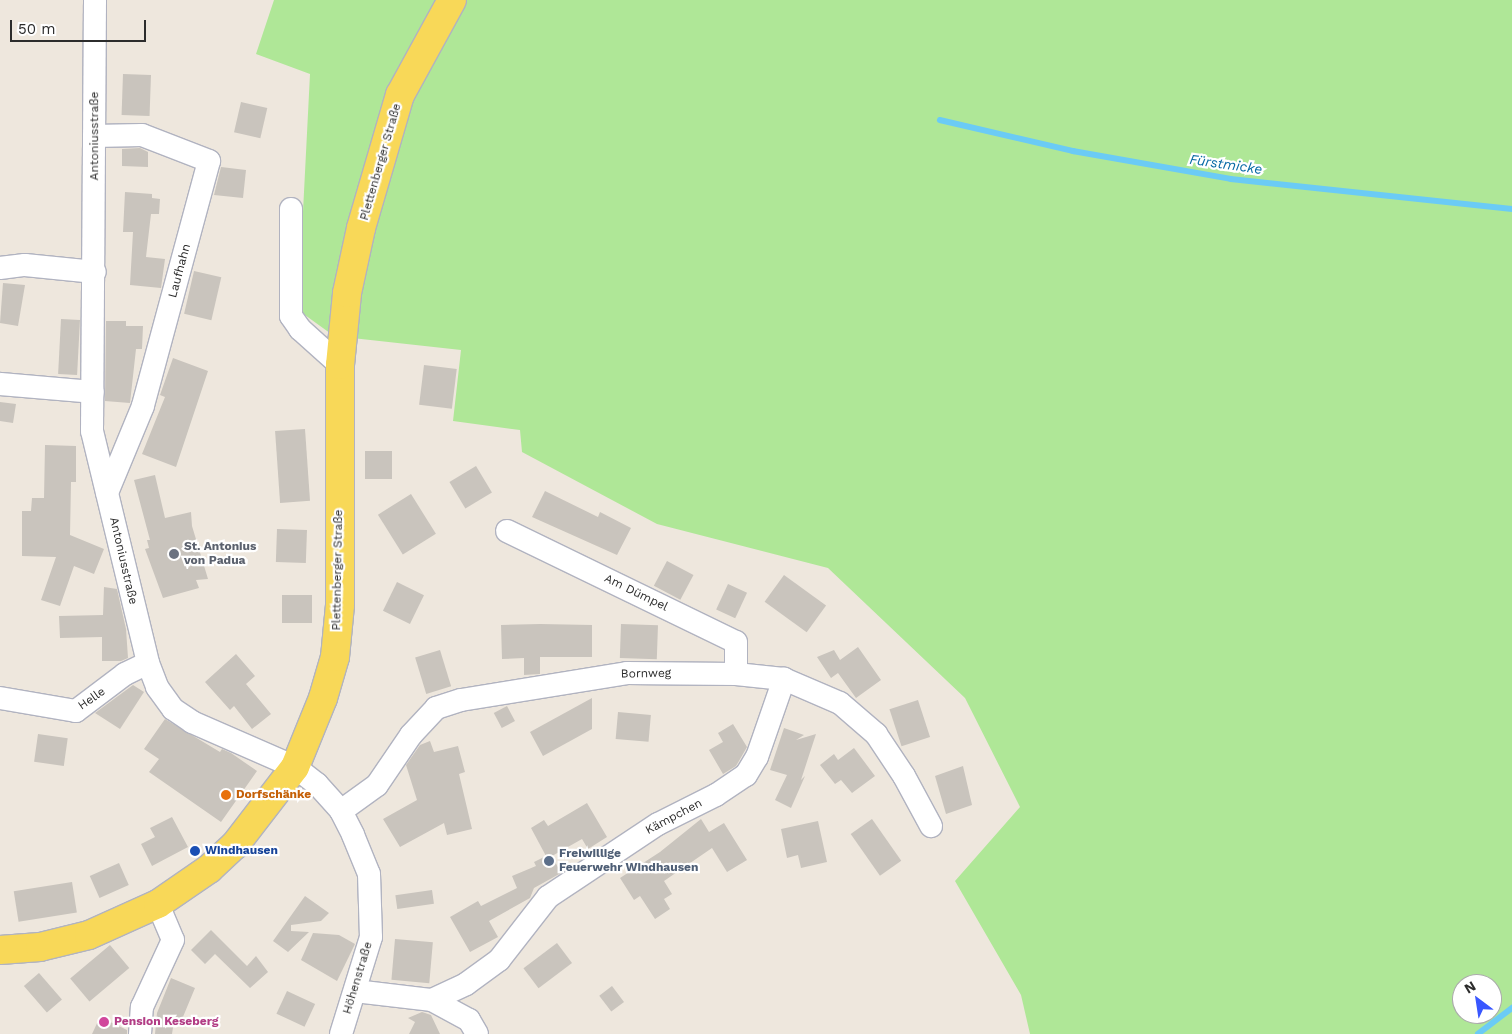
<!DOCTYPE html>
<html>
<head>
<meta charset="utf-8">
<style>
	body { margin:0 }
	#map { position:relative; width:1512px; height:1034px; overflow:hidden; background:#eee7dd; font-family:"Work Sans",sans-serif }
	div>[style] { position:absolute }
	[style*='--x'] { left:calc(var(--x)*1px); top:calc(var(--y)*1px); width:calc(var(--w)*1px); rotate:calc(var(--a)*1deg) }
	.green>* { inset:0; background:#afe797 }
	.stream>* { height:5.5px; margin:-2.75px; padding:0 2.75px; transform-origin:2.75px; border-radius:2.75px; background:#6bcbf5 }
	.building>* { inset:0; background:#c9c4bd; transform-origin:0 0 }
	.roads { filter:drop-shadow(1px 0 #b1b3c0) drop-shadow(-1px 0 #b1b3c0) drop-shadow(0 1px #b1b3c0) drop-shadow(0 -1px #b1b3c0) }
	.minor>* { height:22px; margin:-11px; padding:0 11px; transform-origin:11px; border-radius:11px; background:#fff }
	.major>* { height:28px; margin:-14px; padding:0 14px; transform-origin:14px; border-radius:14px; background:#f8d858 }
	.dots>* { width:14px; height:14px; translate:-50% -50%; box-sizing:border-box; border:2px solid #fff; border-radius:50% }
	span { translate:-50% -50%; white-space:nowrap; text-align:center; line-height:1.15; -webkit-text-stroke:4.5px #fff; paint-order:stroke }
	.street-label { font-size:12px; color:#2c2c2c }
	.worship-label { font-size:12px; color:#5b616d; font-weight:700 }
	.left { translate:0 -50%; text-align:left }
	.food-label { font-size:12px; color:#c56008; font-weight:700 }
	.transit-label { font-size:12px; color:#164399; font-weight:700 }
	.service-label { font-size:12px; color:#4e5e75; font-weight:700 }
	.hotel-label { font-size:12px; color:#b23c85; font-weight:700 }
	.water-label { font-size:14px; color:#0669a5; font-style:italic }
	.north { position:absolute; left:1452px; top:974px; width:50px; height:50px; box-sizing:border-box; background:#fff; border:1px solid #ababab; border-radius:50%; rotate:329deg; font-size:14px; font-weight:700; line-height:20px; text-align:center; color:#2c2c2c }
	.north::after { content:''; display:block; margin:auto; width:18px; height:22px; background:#3957ff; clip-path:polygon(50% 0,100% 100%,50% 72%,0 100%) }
	.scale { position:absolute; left:10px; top:20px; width:136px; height:22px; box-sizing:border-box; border:2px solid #2c2c2c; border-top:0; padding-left:6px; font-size:15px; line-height:18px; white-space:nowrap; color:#2c2c2c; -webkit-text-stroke:4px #fff; paint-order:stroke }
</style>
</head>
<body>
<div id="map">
	<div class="green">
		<i style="clip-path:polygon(evenodd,274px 0,1512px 0,1512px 1034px,1030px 1034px,1021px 995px,955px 881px,1020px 807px,965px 698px,828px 568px,657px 524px,522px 452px,520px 430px,453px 421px,461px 350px,334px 336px,298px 310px,310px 74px,256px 54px,274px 0,1462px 984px,1492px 984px,1492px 1014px,1462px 1014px,1462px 984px)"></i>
	</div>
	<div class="stream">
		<i style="--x:940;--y:120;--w:137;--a:13.1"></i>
		<i style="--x:1073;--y:151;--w:160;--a:10"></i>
		<i style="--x:1231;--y:179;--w:283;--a:6.1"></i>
		<i style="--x:1478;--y:1034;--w:43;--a:-37.4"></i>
	</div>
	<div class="building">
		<i style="left:123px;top:74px;width:28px;height:41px;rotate:2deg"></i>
		<i style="left:241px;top:102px;width:27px;height:31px;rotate:13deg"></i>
		<i style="clip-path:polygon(140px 148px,148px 152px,148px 167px,122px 166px,122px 149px)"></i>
		<i style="clip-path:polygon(221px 167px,246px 170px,243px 198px,214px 195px)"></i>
		<i style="clip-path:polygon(125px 192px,152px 194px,152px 198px,160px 199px,159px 214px,151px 214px,146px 257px,165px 259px,161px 288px,130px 285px,133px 232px,123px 232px)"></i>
		<i style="left:194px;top:271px;width:28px;height:44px;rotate:13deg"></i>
		<i style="clip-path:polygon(3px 283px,25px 285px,18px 326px,0 323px)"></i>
		<i style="left:61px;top:319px;width:19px;height:55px;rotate:3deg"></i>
		<i style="clip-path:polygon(106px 321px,126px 321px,126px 326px,143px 326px,142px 349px,136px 349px,130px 403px,105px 401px)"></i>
		<i style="clip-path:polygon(173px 358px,208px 371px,176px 467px,142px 454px,165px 397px,160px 395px)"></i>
		<i style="left:424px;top:365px;width:33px;height:40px;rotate:7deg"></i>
		<i style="clip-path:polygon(0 402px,16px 404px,13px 423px,0 421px)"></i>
		<i style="left:305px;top:429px;width:72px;height:30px;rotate:86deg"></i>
		<i style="clip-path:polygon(45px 445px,76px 446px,76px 482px,71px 482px,70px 535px,104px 549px,94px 574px,74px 566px,60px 606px,41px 600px,56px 557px,22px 556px,22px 511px,31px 511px,32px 498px,44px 498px)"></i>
		<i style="left:392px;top:451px;width:28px;height:27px;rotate:90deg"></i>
		<i style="left:476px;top:466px;width:31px;height:31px;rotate:59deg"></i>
		<i style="clip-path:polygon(155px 475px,165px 518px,191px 512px,192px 526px,208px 579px,196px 580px,199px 588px,163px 598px,145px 549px,149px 548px,147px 540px,150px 540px,134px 480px)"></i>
		<i style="clip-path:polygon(545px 491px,598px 517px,600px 512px,631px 528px,617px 555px,532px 517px)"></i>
		<i style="left:411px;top:494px;width:47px;height:39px;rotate:58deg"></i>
		<i style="left:277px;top:529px;width:30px;height:33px;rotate:2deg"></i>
		<i style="left:667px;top:561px;width:30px;height:28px;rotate:28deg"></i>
		<i style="left:784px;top:575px;width:52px;height:33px;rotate:36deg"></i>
		<i style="left:397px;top:582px;width:30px;height:32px;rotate:26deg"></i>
		<i style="left:728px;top:584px;width:21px;height:28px;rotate:25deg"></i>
		<i style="clip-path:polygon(104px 587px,117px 589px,126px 629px,128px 658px,121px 661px,102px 661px,102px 637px,60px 638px,59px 616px,103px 615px)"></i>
		<i style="left:282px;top:595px;width:30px;height:28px"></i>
		<i style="clip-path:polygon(540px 624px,592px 625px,592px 657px,540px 657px,540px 674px,524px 675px,524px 658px,502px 659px,501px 625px)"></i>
		<i style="left:621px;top:624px;width:37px;height:34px;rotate:2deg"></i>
		<i style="clip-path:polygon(858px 647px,881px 680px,856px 698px,838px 673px,831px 678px,817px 657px,834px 650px,840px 660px)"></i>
		<i style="left:440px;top:650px;width:38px;height:26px;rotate:73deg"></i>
		<i style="clip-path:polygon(236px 654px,255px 676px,246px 684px,271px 714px,252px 729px,234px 706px,230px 710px,205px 682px)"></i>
		<i style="clip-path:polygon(133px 685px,144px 692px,120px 729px,95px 713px)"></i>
		<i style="clip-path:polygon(592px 698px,592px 729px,543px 756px,530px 732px)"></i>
		<i style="left:918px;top:700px;width:39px;height:30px;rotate:72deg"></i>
		<i style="left:507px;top:706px;width:17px;height:15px;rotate:62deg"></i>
		<i style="left:618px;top:712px;width:33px;height:27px;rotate:5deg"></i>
		<i style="clip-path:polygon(165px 719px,220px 752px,222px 749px,231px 753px,257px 771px,221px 822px,149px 772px,159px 759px,144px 749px)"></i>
		<i style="clip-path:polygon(733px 724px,747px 747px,736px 766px,723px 774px,709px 750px,723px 742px,718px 733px)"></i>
		<i style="clip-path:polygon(784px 728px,804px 735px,796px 740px,816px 734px,801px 780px,805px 776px,791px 808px,775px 800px,787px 775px,770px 770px)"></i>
		<i style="left:38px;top:734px;width:30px;height:28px;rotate:8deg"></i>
		<i style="clip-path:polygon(430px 741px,434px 752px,458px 746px,465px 772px,459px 774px,472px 829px,447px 835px,444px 823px,400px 847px,383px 819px,417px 800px,406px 765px,420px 745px)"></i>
		<i style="clip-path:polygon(854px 748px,875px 776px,852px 793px,841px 780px,835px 784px,820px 765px,834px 754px,838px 760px)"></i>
		<i style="clip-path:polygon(963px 766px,972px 805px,946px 814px,935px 776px)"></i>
		<i style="clip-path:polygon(587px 803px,607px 837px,588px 849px,582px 839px,552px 856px,561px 873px,534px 888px,530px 898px,489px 921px,498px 937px,470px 952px,450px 917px,478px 901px,481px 906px,517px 888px,512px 876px,536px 866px,534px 862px,546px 856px,531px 828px,544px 820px,548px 826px)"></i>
		<i style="clip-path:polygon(172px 817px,188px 847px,152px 866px,141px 844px,155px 837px,150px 828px)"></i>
		<i style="clip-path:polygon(701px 819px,709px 832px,724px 823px,747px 860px,727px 872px,712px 848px,664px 881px,672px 894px,664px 899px,670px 909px,655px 919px,640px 896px,634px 900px,620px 878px,660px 852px)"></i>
		<i style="left:872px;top:819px;width:51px;height:26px;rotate:55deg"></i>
		<i style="clip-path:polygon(818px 821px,827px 862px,801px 868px,798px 855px,787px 858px,781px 829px)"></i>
		<i style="left:119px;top:863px;width:24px;height:32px;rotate:66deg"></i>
		<i style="left:72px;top:882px;width:31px;height:59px;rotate:81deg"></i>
		<i style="left:432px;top:890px;width:14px;height:37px;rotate:82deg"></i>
		<i style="clip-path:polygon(305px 896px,329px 913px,321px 921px,291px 925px,291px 931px,309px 932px,288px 952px,273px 941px)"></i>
		<i style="clip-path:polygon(211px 930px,247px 966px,256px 956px,268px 972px,250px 988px,215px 954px,205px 964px,191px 950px)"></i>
		<i style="clip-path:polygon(313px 933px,339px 935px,355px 944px,337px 981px,301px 960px)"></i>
		<i style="left:395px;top:939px;width:38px;height:41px;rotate:5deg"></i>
		<i style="left:557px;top:943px;width:25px;height:42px;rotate:53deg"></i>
		<i style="left:110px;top:945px;width:30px;height:52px;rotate:50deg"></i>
		<i style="left:39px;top:973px;width:35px;height:20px;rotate:49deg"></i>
		<i style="clip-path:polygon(171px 978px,195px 988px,180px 1024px,174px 1021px,172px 1034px,155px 1034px,157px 1013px)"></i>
		<i style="left:612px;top:986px;width:20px;height:16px;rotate:53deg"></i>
		<i style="left:287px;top:991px;width:31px;height:25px;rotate:25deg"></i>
		<i style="clip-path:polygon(422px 1012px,431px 1015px,440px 1034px,409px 1034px,415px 1022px,408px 1018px)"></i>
		<i style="clip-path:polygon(100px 1017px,127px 1030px,127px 1034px,92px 1034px)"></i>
	</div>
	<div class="roads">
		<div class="minor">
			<i style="--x:95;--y:0;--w:431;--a:90.4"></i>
			<i style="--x:92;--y:431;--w:239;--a:76.4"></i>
			<i style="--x:148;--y:663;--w:26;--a:69"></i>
			<i style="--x:157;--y:687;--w:27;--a:54"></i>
			<i style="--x:173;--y:709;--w:23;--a:34"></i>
			<i style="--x:192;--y:722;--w:112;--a:23.6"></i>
			<i style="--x:295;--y:767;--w:28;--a:38"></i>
			<i style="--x:317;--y:784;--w:36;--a:48"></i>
			<i style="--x:341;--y:811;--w:27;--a:63"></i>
			<i style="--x:353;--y:835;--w:42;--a:67.7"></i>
			<i style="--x:369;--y:874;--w:63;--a:88.2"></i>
			<i style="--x:371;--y:937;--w:102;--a:107.2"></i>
			<i style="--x:94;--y:136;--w:48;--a:-1.2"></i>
			<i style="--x:142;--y:135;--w:72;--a:21.2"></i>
			<i style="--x:209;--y:161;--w:254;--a:105.1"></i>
			<i style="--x:143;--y:406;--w:94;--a:112.5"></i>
			<i style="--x:291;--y:209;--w:107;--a:90"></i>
			<i style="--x:291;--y:316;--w:16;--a:55"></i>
			<i style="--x:300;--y:329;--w:54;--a:42"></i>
			<i style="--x:0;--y:268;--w:25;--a:-7"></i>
			<i style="--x:25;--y:265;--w:70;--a:5.7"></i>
			<i style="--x:0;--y:384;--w:93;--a:4.9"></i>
			<i style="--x:507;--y:531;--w:254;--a:25.9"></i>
			<i style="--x:736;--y:642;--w:32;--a:90"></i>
			<i style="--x:0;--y:698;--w:77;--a:9.7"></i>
			<i style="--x:76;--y:711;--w:61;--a:-37.1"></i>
			<i style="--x:125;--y:674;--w:25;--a:-26"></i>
			<i style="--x:341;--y:811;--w:44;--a:-35.8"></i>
			<i style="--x:377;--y:785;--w:60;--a:-55.8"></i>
			<i style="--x:411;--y:735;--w:37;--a:-47"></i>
			<i style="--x:436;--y:708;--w:26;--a:-18"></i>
			<i style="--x:461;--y:700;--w:168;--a:-9.2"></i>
			<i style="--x:627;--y:673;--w:109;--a:0.5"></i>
			<i style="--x:736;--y:674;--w:48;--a:5.9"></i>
			<i style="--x:784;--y:679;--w:61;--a:23.2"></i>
			<i style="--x:840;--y:703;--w:48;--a:40.7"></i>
			<i style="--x:876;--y:734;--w:50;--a:56.3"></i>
			<i style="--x:904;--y:776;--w:57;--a:61.6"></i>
			<i style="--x:355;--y:991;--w:78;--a:6.7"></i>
			<i style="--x:432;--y:1000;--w:42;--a:28.4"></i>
			<i style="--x:469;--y:1020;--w:16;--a:60"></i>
			<i style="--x:432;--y:1000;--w:38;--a:-25"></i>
			<i style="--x:466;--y:984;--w:41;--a:-36"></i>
			<i style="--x:499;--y:960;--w:80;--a:-52.1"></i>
			<i style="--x:548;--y:897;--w:132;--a:-33.6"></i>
			<i style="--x:658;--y:824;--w:65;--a:-26.6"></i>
			<i style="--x:716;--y:795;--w:36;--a:-34"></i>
			<i style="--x:746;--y:775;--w:21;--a:-59"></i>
			<i style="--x:757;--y:757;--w:83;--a:-70.9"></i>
			<i style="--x:140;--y:1034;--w:27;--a:-86"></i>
			<i style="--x:142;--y:1007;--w:74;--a:-65.2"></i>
			<i style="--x:173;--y:940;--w:39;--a:-113"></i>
		</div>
		<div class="major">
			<i style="--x:0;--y:950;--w:40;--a:-4.3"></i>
			<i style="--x:40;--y:947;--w:50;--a:-13.8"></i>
			<i style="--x:89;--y:935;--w:76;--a:-24.2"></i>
			<i style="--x:158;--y:904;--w:62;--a:-34.5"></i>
			<i style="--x:209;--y:869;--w:35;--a:-43"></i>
			<i style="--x:235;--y:845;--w:98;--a:-52.4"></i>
			<i style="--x:295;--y:767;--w:74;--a:-67.9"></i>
			<i style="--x:323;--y:698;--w:43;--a:-73.7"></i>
			<i style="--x:335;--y:657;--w:52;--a:-84.5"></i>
			<i style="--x:340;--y:605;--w:240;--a:-90"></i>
			<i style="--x:340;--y:365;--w:72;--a:-84.4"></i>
			<i style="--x:347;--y:293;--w:66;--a:-77.8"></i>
			<i style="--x:361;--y:228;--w:139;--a:-73.7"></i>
			<i style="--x:400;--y:95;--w:108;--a:-61.3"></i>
		</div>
	</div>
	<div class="dots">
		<i style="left:174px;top:554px;background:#6b7280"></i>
		<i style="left:226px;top:795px;background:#e8710a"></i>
		<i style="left:195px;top:851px;background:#1a4fb4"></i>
		<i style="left:549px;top:861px;background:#5c6f8a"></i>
		<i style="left:104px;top:1022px;background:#d1479c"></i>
	</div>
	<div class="street-label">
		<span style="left:95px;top:136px;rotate:-90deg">Antoniusstraße</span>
		<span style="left:381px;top:162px;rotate:-74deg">Plettenberger Straße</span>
		<span style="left:180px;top:271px;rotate:-75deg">Laufhahn</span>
		<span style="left:123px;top:561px;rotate:77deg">Antoniusstraße</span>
		<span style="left:338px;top:570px;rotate:-89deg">Plettenberger Straße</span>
		<span style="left:636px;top:593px;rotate:26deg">Am Dümpel</span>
		<span style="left:646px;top:674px;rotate:-1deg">Bornweg</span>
		<span style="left:92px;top:699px;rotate:-35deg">Helle</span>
		<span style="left:674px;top:817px;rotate:-28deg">Kämpchen</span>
		<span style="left:358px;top:978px;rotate:-73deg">Höhenstraße</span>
	</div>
	<div class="worship-label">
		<span class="left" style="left:184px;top:554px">St. Antonius<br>von Padua</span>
	</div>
	<div class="food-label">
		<span class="left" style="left:236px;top:795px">Dorfschänke</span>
	</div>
	<div class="transit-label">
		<span class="left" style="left:205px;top:851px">Windhausen</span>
	</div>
	<div class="service-label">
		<span class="left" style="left:559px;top:861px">Freiwillige<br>Feuerwehr Windhausen</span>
	</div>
	<div class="hotel-label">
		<span class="left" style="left:114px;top:1022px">Pension Keseberg</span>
	</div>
	<div class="water-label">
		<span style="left:1226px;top:164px;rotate:8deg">Fürstmicke</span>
	</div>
	<div class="north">N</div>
	<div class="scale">50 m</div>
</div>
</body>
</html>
